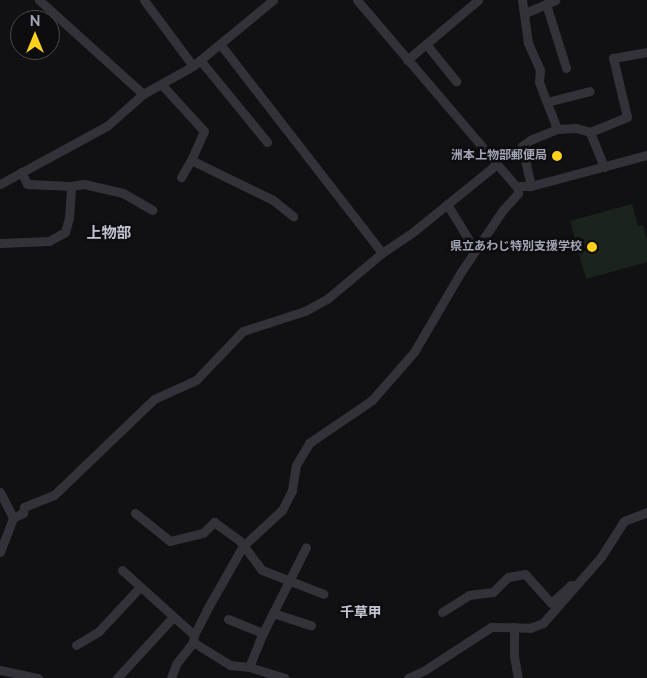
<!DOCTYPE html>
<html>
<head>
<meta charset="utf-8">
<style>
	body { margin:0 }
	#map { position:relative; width:647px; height:678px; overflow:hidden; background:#111113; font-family:Raleway,"Noto Sans JP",sans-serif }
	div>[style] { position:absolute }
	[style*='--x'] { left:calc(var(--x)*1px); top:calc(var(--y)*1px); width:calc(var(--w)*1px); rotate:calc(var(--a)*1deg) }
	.green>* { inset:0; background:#1b231d }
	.minor>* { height:9px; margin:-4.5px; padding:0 4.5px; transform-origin:4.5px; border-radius:4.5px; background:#323238 }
	.dots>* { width:14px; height:14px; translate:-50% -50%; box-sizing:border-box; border:2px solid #0d0c0e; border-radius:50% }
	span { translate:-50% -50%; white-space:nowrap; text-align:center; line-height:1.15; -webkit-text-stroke:5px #0d0c0e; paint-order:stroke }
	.poi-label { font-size:12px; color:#a1a5b5; font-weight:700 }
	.right { translate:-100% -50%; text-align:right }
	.neighbourhood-label { font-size:14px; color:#c2c4d1; font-weight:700 }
	.quarter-label { font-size:15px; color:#c2c4d1; font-weight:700 }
	.north { position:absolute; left:10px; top:10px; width:50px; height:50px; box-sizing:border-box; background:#0d0c0e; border:1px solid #484951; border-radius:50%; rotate:0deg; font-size:14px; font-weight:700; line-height:20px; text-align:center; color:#a1a5b5 }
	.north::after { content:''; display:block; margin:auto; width:18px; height:22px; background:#ffd11d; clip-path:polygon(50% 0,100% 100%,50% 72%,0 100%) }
</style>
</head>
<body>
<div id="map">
	<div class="green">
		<i style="clip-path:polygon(632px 204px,638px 226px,643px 225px,647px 240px,647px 262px,586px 279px,570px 221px)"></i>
	</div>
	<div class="minor">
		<i style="--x:39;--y:0;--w:140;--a:42.1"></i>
		<i style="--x:144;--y:0;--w:82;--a:53.4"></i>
		<i style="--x:357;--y:0;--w:245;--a:49.5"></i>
		<i style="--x:516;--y:186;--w:15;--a:0"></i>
		<i style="--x:531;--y:186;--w:120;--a:-15"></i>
		<i style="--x:522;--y:0;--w:43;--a:82.1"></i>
		<i style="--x:528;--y:43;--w:30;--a:66"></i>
		<i style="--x:540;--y:70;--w:12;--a:95"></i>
		<i style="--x:539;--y:82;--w:50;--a:69"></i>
		<i style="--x:546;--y:4;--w:67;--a:72.6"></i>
		<i style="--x:525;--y:13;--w:33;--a:-23"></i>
		<i style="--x:220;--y:44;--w:264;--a:52.2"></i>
		<i style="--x:426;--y:44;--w:48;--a:51"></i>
		<i style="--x:200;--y:60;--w:106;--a:50.7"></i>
		<i style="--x:407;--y:60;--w:93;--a:-40.2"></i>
		<i style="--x:162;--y:85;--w:62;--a:47.6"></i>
		<i style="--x:204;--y:131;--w:32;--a:114"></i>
		<i style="--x:191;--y:160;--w:20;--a:120"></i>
		<i style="--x:547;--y:102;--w:44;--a:-14.3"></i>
		<i style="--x:191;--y:160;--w:91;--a:26"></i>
		<i style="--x:273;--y:200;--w:26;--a:39"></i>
		<i style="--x:604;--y:167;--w:38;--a:-112"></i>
		<i style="--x:590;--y:132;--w:40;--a:-22"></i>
		<i style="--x:627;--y:117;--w:61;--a:-103.3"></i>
		<i style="--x:613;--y:58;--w:35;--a:-10"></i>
		<i style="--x:21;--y:172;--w:13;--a:63"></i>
		<i style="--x:27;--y:184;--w:44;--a:2.6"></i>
		<i style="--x:71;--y:186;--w:13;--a:-9"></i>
		<i style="--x:84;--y:184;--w:40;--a:13"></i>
		<i style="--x:123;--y:193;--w:34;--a:30"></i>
		<i style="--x:0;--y:184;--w:122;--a:-28.5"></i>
		<i style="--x:107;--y:126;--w:48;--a:-41.6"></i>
		<i style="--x:143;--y:94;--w:57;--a:-29.2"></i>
		<i style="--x:193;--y:66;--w:104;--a:-39.5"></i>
		<i style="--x:531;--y:186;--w:41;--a:-102.7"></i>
		<i style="--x:522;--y:146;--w:10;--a:-37"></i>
		<i style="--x:530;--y:140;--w:29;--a:-22"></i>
		<i style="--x:557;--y:129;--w:19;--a:-3"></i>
		<i style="--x:576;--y:128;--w:15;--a:16"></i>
		<i style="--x:447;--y:204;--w:54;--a:58.7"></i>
		<i style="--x:0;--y:243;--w:49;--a:-2.3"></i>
		<i style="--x:49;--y:241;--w:18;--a:-29"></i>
		<i style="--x:65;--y:232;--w:15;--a:-74"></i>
		<i style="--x:69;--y:218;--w:32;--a:-86"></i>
		<i style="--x:0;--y:492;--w:29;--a:63"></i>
		<i style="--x:135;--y:513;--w:45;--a:38.7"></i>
		<i style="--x:170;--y:541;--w:34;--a:-14"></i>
		<i style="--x:203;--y:533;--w:16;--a:-45"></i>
		<i style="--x:214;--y:522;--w:32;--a:36"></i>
		<i style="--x:240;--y:541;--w:36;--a:53"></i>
		<i style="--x:262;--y:570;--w:66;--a:21.2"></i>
		<i style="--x:0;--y:552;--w:36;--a:-69"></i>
		<i style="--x:13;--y:518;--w:11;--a:-27"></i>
		<i style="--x:23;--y:513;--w:6;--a:-81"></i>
		<i style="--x:24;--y:507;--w:32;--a:-22"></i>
		<i style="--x:54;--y:495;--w:139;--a:-43.8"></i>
		<i style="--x:154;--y:399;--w:46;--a:-24.3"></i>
		<i style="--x:196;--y:380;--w:68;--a:-46.2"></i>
		<i style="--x:243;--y:331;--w:65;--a:-17.9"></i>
		<i style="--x:305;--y:311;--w:25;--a:-29"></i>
		<i style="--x:327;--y:299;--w:72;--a:-39.9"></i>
		<i style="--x:382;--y:253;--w:37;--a:-34"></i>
		<i style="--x:413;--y:232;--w:108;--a:-39"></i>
		<i style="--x:122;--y:570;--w:97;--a:42.1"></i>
		<i style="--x:442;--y:612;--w:32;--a:-32"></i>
		<i style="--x:469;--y:595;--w:24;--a:-7"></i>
		<i style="--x:493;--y:592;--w:21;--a:-45"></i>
		<i style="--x:508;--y:577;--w:17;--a:-10"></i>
		<i style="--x:525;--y:574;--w:39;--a:48"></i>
		<i style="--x:551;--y:603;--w:27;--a:-42"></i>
		<i style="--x:571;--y:585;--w:4;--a:0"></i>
		<i style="--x:273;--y:613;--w:40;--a:18"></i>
		<i style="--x:228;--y:619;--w:38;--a:22"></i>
		<i style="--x:514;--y:627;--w:29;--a:90"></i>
		<i style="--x:514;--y:656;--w:22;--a:80"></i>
		<i style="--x:193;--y:642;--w:44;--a:31.9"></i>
		<i style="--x:230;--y:665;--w:19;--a:6"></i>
		<i style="--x:249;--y:667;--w:37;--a:17"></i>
		<i style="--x:76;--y:645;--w:27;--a:-31"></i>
		<i style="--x:99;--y:631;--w:60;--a:-47"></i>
		<i style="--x:249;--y:667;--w:37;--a:-68"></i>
		<i style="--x:263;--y:633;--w:96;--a:-63.4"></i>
		<i style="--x:0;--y:670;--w:39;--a:12"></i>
		<i style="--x:117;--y:678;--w:83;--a:-47.4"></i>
		<i style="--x:171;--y:678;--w:15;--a:-70"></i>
		<i style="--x:176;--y:664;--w:28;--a:-52"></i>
		<i style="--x:193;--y:642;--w:7;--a:-82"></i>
		<i style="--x:194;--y:635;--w:27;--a:-63"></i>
		<i style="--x:206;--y:611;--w:75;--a:-60.4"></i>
		<i style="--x:243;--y:546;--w:53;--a:-42.7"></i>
		<i style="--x:282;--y:510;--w:22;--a:-63"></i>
		<i style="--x:292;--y:490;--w:25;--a:-81"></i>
		<i style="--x:296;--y:465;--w:26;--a:-59"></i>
		<i style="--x:309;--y:443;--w:76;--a:-34.3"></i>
		<i style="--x:372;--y:400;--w:64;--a:-48.8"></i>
		<i style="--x:414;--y:352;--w:93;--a:-59.6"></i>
		<i style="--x:461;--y:272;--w:73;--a:-56.1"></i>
		<i style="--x:502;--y:211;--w:24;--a:-48"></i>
		<i style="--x:518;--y:193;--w:6;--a:-90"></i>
		<i style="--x:408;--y:678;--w:19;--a:-25"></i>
		<i style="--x:425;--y:670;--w:79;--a:-33.1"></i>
		<i style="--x:491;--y:627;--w:39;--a:1"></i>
		<i style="--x:530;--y:628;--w:14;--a:-21"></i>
		<i style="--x:543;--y:623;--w:88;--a:-48.7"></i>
		<i style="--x:601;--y:557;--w:43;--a:-57.4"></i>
		<i style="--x:624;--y:521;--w:25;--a:-21"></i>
	</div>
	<div class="dots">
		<i style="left:557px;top:156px;background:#ffd11d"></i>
		<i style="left:592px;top:247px;background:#ffd11d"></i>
	</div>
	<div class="poi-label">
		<span class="right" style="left:547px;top:156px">洲本上物部郵便局</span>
		<span class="right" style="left:582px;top:247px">県立あわじ特別支援学校</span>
	</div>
	<div class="neighbourhood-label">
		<span style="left:361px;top:612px">千草甲</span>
	</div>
	<div class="quarter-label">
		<span style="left:109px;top:234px">上物部</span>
	</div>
	<div class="north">N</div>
</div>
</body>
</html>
